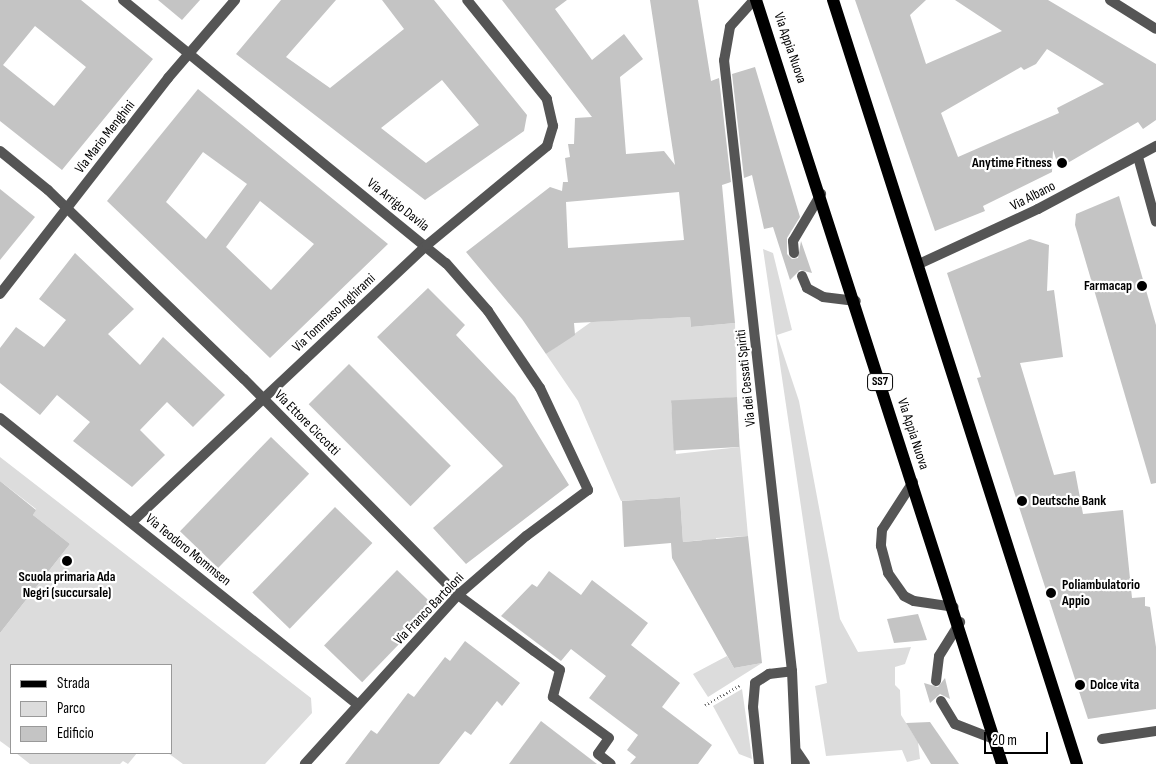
<!DOCTYPE html>
<html>
<head>
<meta charset="utf-8">
<style>
	body { margin:0 }
	#map { position:relative; width:1156px; height:764px; overflow:hidden; background:#fff; font-family:"Sofia Sans Condensed",sans-serif }
	div>[style] { position:absolute }
	[style*='--x'] { left:calc(var(--x)*1px); top:calc(var(--y)*1px); width:calc(var(--w)*1px); rotate:calc(var(--a)*1deg) }
	.green>* { inset:0; background:#dcdcdc }
	.building>* { inset:0; background:#c4c4c4; transform-origin:0 0 }
	.path>* { height:3px; margin-top:-1.5px; transform-origin:0; background:repeating-linear-gradient(90deg,#777 0 1px,transparent 0 3.5px) }
	.service>* { height:10px; margin:-5px; padding:0 5px; transform-origin:5px; border-radius:5px; background:#555 }
	.minor>* { height:10px; margin:-5px; padding:0 5px; transform-origin:5px; border-radius:5px; background:#555 }
	.primary>* { height:12px; margin:-6px; padding:0 6px; transform-origin:6px; border-radius:6px; background:#000 }
	.dots>* { width:14px; height:14px; translate:-50% -50%; box-sizing:border-box; border:2px solid #fff; border-radius:50% }
	span { translate:-50% -50%; white-space:nowrap; text-align:center; line-height:1.15; -webkit-text-stroke:4.5px #fff; paint-order:stroke }
	.shield-label span { padding:1px 4px; background:#fff; border:1px solid; border-radius:4px; -webkit-text-stroke-width:0 }
	.shield-label { font-size:12px; color:#000; font-weight:700 }
	.street-label { font-size:14px; color:#000 }
	.poi-label { font-size:14px; color:#000; font-weight:700 }
	.right { translate:-100% -50%; text-align:right }
	.left { translate:0 -50%; text-align:left }
	.legend { position:absolute; left:10px; top:664px; width:162px; height:90px; box-sizing:border-box; background:#fff; border:1px solid #999; margin:0; padding:6px 9px; list-style:none; font-size:15px; color:#000 }
	.legend li { display:flex; align-items:center; gap:10px; height:25px }
	.legend b { width:25px; border:1px solid #999 }
	.scale { position:absolute; left:984px; top:732px; width:64px; height:22px; box-sizing:border-box; border:2px solid #000; border-top:0; padding-left:6px; font-size:15px; line-height:18px; white-space:nowrap; color:#000; -webkit-text-stroke:4px #fff; paint-order:stroke }
</style>
</head>
<body>
<div id="map">
	<div class="green">
		<i style="clip-path:polygon(763px 249px,773px 253px,792px 330px,777px 335px,799px 401px,840px 619px,858px 652px,911px 647px,905px 664px,895px 667px,895px 685px,900px 690px,901px 715px,918px 742px,920px 759px,907px 762px,902px 750px,826px 756px,815px 686px,827px 683px)"></i>
		<i style="clip-path:polygon(690px 317px,691px 327px,735px 323px,737px 397px,671px 403px,676px 454px,740px 447px,748px 536px,716px 538px,718px 557px,704px 558px,702px 540px,683px 542px,680px 497px,621px 501px,578px 401px,546px 354px,591px 322px)"></i>
		<i style="clip-path:polygon(0 457px,311px 698px,312px 713px,265px 764px,183px 764px,168px 753px,171px 665px,11px 665px,11px 749px,0 741px,0 633px,70px 544px,33px 515px,36px 509px,0 481px)"></i>
		<i style="clip-path:polygon(727px 656px,734px 668px,762px 663px,708px 697px,693px 674px)"></i>
		<i style="clip-path:polygon(742px 689px,752px 759px,739px 754px,713px 706px)"></i>
		<i style="clip-path:polygon(16px 753px,137px 753px,128px 764px,123px 761px,120px 764px,30px 764px)"></i>
	</div>
	<div class="building">
		<i style="clip-path:polygon(evenodd,0 0,81px 0,153px 59px,62px 170px,0 121px,0 0,35px 26px,86px 67px,54px 106px,3px 65px,35px 26px)"></i>
		<i style="clip-path:polygon(158px 0,200px 0,182px 20px)"></i>
		<i style="clip-path:polygon(evenodd,281px 0,336px 0,286px 57px,330px 88px,404px 29px,382px 0,434px 0,527px 115px,524px 131px,425px 200px,236px 54px,281px 0,442px 80px,479px 125px,426px 163px,381px 128px,442px 80px)"></i>
		<i style="clip-path:polygon(evenodd,502px 0,567px 0,555px 9px,592px 60px,624px 34px,643px 59px,620px 77px,626px 154px,664px 151px,675px 165px,650px 0,698px 0,711px 81px,719px 78px,731px 182px,722px 185px,735px 323px,691px 327px,690px 317px,574px 323px,575px 335px,546px 354px,522px 319px,466px 252px,550px 187px,562px 191px,563px 182px,568px 182px,565px 158px,570px 157px,568px 144px,574px 144px,575px 118px,592px 117px,502px 0,679px 192px,684px 240px,568px 248px,566px 202px,679px 192px)"></i>
		<i style="clip-path:polygon(evenodd,855px 0,926px 0,910px 15px,926px 64px,1002px 31px,955px 0,1048px 0,1156px 64px,1156px 120px,1143px 129px,1138px 122px,1059px 168px,1053px 150px,1052px 172px,983px 206px,985px 211px,935px 231px,855px 0,1047px 49px,1104px 84px,1057px 108px,1059px 113px,958px 157px,941px 113px,1021px 67px,1024px 70px,1036px 64px,1047px 49px)"></i>
		<i style="clip-path:polygon(755px 67px,800px 217px,787px 238px,787px 254px,792px 259px,798px 258px,801px 241px,812px 273px,800px 270px,790px 280px,773px 227px,764px 229px,752px 175px,744px 178px,732px 74px)"></i>
		<i style="clip-path:polygon(evenodd,198px 89px,388px 244px,270px 358px,107px 201px,198px 89px,203px 152px,247px 184px,206px 239px,166px 202px,203px 152px,198px 89px,260px 201px,314px 244px,271px 290px,226px 247px,260px 201px)"></i>
		<i style="clip-path:polygon(0 189px,35px 217px,0 260px)"></i>
		<i style="clip-path:polygon(1119px 196px,1156px 325px,1156px 483px,1151px 484px,1075px 225px,1076px 214px)"></i>
		<i style="clip-path:polygon(1030px 239px,1049px 245px,1047px 291px,1054px 290px,1063px 357px,1020px 363px,1054px 475px,1075px 471px,1083px 514px,1123px 510px,1132px 598px,1145px 597px,1145px 606px,1150px 607px,1156px 647px,1156px 709px,1088px 719px,977px 378px,981px 377px,947px 273px)"></i>
		<i style="clip-path:polygon(75px 253px,134px 309px,108px 334px,140px 365px,163px 337px,225px 395px,193px 427px,167px 402px,140px 430px,165px 455px,132px 487px,73px 441px,90px 422px,57px 395px,40px 415px,0 383px,0 348px,16px 327px,44px 347px,66px 320px,39px 299px)"></i>
		<i style="clip-path:polygon(428px 288px,465px 325px,456px 335px,515px 397px,569px 485px,466px 564px,433px 528px,503px 466px,377px 337px)"></i>
		<i style="left:349px;top:364px;width:144px;height:57px;rotate:45deg"></i>
		<i style="left:737px;top:397px;width:50px;height:66px;rotate:87deg"></i>
		<i style="left:271px;top:437px;width:53px;height:131px;rotate:44deg"></i>
		<i style="clip-path:polygon(0 481px,36px 510px,33px 515px,70px 544px,0 633px)"></i>
		<i style="clip-path:polygon(680px 497px,683px 542px,748px 536px,762px 663px,734px 668px,672px 558px,671px 543px,624px 547px,622px 501px)"></i>
		<i style="left:335px;top:507px;width:52px;height:119px;rotate:44deg"></i>
		<i style="left:397px;top:570px;width:53px;height:105px;rotate:44deg"></i>
		<i style="clip-path:polygon(549px 571px,581px 595px,592px 580px,648px 623px,631px 645px,680px 683px,662px 707px,712px 745px,698px 764px,630px 764px,636px 757px,627px 750px,638px 735px,589px 698px,606px 676px,571px 649px,561px 661px,501px 616px,532px 584px,537px 587px)"></i>
		<i style="clip-path:polygon(918px 614px,927px 640px,894px 643px,887px 619px)"></i>
		<i style="clip-path:polygon(465px 641px,520px 683px,502px 706px,497px 701px,471px 735px,465px 731px,439px 764px,345px 764px,371px 730px,377px 734px,408px 693px,414px 697px,445px 657px,450px 661px)"></i>
		<i style="clip-path:polygon(945px 678px,950px 699px,940px 694px,930px 703px,924px 683px,938px 687px)"></i>
		<i style="clip-path:polygon(541px 721px,597px 764px,509px 764px)"></i>
		<i style="clip-path:polygon(930px 722px,959px 764px,931px 764px,906px 723px)"></i>
	</div>
	<div class="path">
		<i style="--x:705;--y:705;--w:40;--a:-29.7"></i>
	</div>
	<div class="service">
		<i style="--x:794;--y:253;--w:12;--a:-95"></i>
		<i style="--x:793;--y:241;--w:55;--a:-59.2"></i>
		<i style="--x:802;--y:276;--w:13;--a:67"></i>
		<i style="--x:807;--y:288;--w:18;--a:29"></i>
		<i style="--x:823;--y:297;--w:33;--a:7"></i>
		<i style="--x:913;--y:482;--w:57;--a:122.9"></i>
		<i style="--x:882;--y:530;--w:16;--a:94"></i>
		<i style="--x:881;--y:546;--w:28;--a:75"></i>
		<i style="--x:888;--y:573;--w:28;--a:55"></i>
		<i style="--x:904;--y:596;--w:11;--a:27"></i>
		<i style="--x:914;--y:601;--w:40;--a:8.5"></i>
		<i style="--x:534;--y:651;--w:32;--a:36"></i>
		<i style="--x:560;--y:670;--w:28;--a:105"></i>
		<i style="--x:553;--y:697;--w:69;--a:36.2"></i>
		<i style="--x:609;--y:738;--w:19;--a:125"></i>
		<i style="--x:598;--y:754;--w:16;--a:38"></i>
		<i style="--x:936;--y:681;--w:25;--a:-83"></i>
		<i style="--x:939;--y:656;--w:40;--a:-58"></i>
		<i style="--x:941;--y:701;--w:27;--a:59"></i>
		<i style="--x:955;--y:724;--w:42;--a:21"></i>
		<i style="--x:797;--y:752;--w:14;--a:56"></i>
		<i style="--x:759;--y:764;--w:57;--a:-96"></i>
		<i style="--x:753;--y:707;--w:24;--a:-85"></i>
		<i style="--x:755;--y:683;--w:17;--a:-33"></i>
		<i style="--x:769;--y:674;--w:23;--a:-7"></i>
	</div>
	<div class="minor">
		<i style="--x:123;--y:0;--w:417;--a:39.2"></i>
		<i style="--x:446;--y:263;--w:64;--a:48.8"></i>
		<i style="--x:488;--y:311;--w:93;--a:56"></i>
		<i style="--x:540;--y:388;--w:113;--a:64.8"></i>
		<i style="--x:588;--y:490;--w:77;--a:143.4"></i>
		<i style="--x:526;--y:536;--w:90;--a:139.1"></i>
		<i style="--x:458;--y:595;--w:228;--a:132.2"></i>
		<i style="--x:754;--y:0;--w:36;--a:132"></i>
		<i style="--x:730;--y:27;--w:34;--a:100"></i>
		<i style="--x:724;--y:60;--w:615;--a:83.65"></i>
		<i style="--x:792;--y:671;--w:93;--a:87.5"></i>
		<i style="--x:1110;--y:0;--w:54;--a:32.2"></i>
		<i style="--x:0;--y:151;--w:62;--a:39.1"></i>
		<i style="--x:48;--y:190;--w:272;--a:44"></i>
		<i style="--x:244;--y:379;--w:304;--a:45.3"></i>
		<i style="--x:458;--y:595;--w:94;--a:36.4"></i>
		<i style="--x:1138;--y:157;--w:67;--a:74.5"></i>
		<i style="--x:919;--y:264;--w:131;--a:-24.8"></i>
		<i style="--x:1038;--y:209;--w:134;--a:-28.1"></i>
		<i style="--x:0;--y:294;--w:274;--a:-52.1"></i>
		<i style="--x:168;--y:78;--w:103;--a:-49.3"></i>
		<i style="--x:0;--y:418;--w:457;--a:38.7"></i>
		<i style="--x:132;--y:522;--w:405;--a:-43.2"></i>
		<i style="--x:427;--y:245;--w:156;--a:-39.5"></i>
		<i style="--x:547;--y:146;--w:21;--a:-73"></i>
		<i style="--x:553;--y:126;--w:28;--a:-103"></i>
		<i style="--x:547;--y:99;--w:127;--a:-128.9"></i>
		<i style="--x:1102;--y:739;--w:55;--a:-8.4"></i>
	</div>
	<div class="primary">
		<i style="--x:756;--y:0;--w:803;--a:72.15"></i>
		<i style="--x:833;--y:0;--w:802;--a:72.29"></i>
	</div>
	<div class="dots">
		<i style="left:1062px;top:163px;background:#000"></i>
		<i style="left:1142px;top:286px;background:#000"></i>
		<i style="left:1022px;top:501px;background:#000"></i>
		<i style="left:67px;top:561px;background:#000"></i>
		<i style="left:1051px;top:593px;background:#000"></i>
		<i style="left:1080px;top:685px;background:#000"></i>
	</div>
	<div class="shield-label">
		<span style="left:880px;top:382px">SS7</span>
	</div>
	<div class="street-label">
		<span style="left:790px;top:48px;rotate:71deg">Via Appia Nuova</span>
		<span style="left:105px;top:137px;rotate:-52deg">Via Mario Menghini</span>
		<span style="left:1033px;top:196px;rotate:-27deg">Via Albano</span>
		<span style="left:398px;top:205px;rotate:39deg">Via Arrigo Davila</span>
		<span style="left:334px;top:313px;rotate:-43deg">Via Tommaso Inghirami</span>
		<span style="left:746px;top:378px;rotate:-96deg">Via dei Cessati Spiriti</span>
		<span style="left:307px;top:423px;rotate:45deg">Via Ettore Ciccotti</span>
		<span style="left:913px;top:434px;rotate:72deg">Via Appia Nuova</span>
		<span style="left:188px;top:550px;rotate:39deg">Via Teodoro Mommsen</span>
		<span style="left:429px;top:609px;rotate:-46deg">Via Franco Bartoloni</span>
	</div>
	<div class="poi-label">
		<span class="right" style="left:1052px;top:163px">Anytime Fitness</span>
		<span class="right" style="left:1132px;top:286px">Farmacap</span>
		<span class="left" style="left:1032px;top:501px">Deutsche Bank</span>
		<span style="left:67px;top:585px">Scuola primaria Ada<br>Negri (succursale)</span>
		<span class="left" style="left:1062px;top:593px">Poliambulatorio<br>Appio</span>
		<span class="left" style="left:1090px;top:685px">Dolce vita</span>
	</div>
	<ul class="legend">
	<li><b style="height:6px;background:#000"></b>Strada</li>
	<li><b style="height:14px;background:#dcdcdc"></b>Parco</li>
	<li><b style="height:14px;background:#c4c4c4"></b>Edificio</li>
	</ul>
	<div class="scale">20 m</div>
</div>
</body>
</html>
